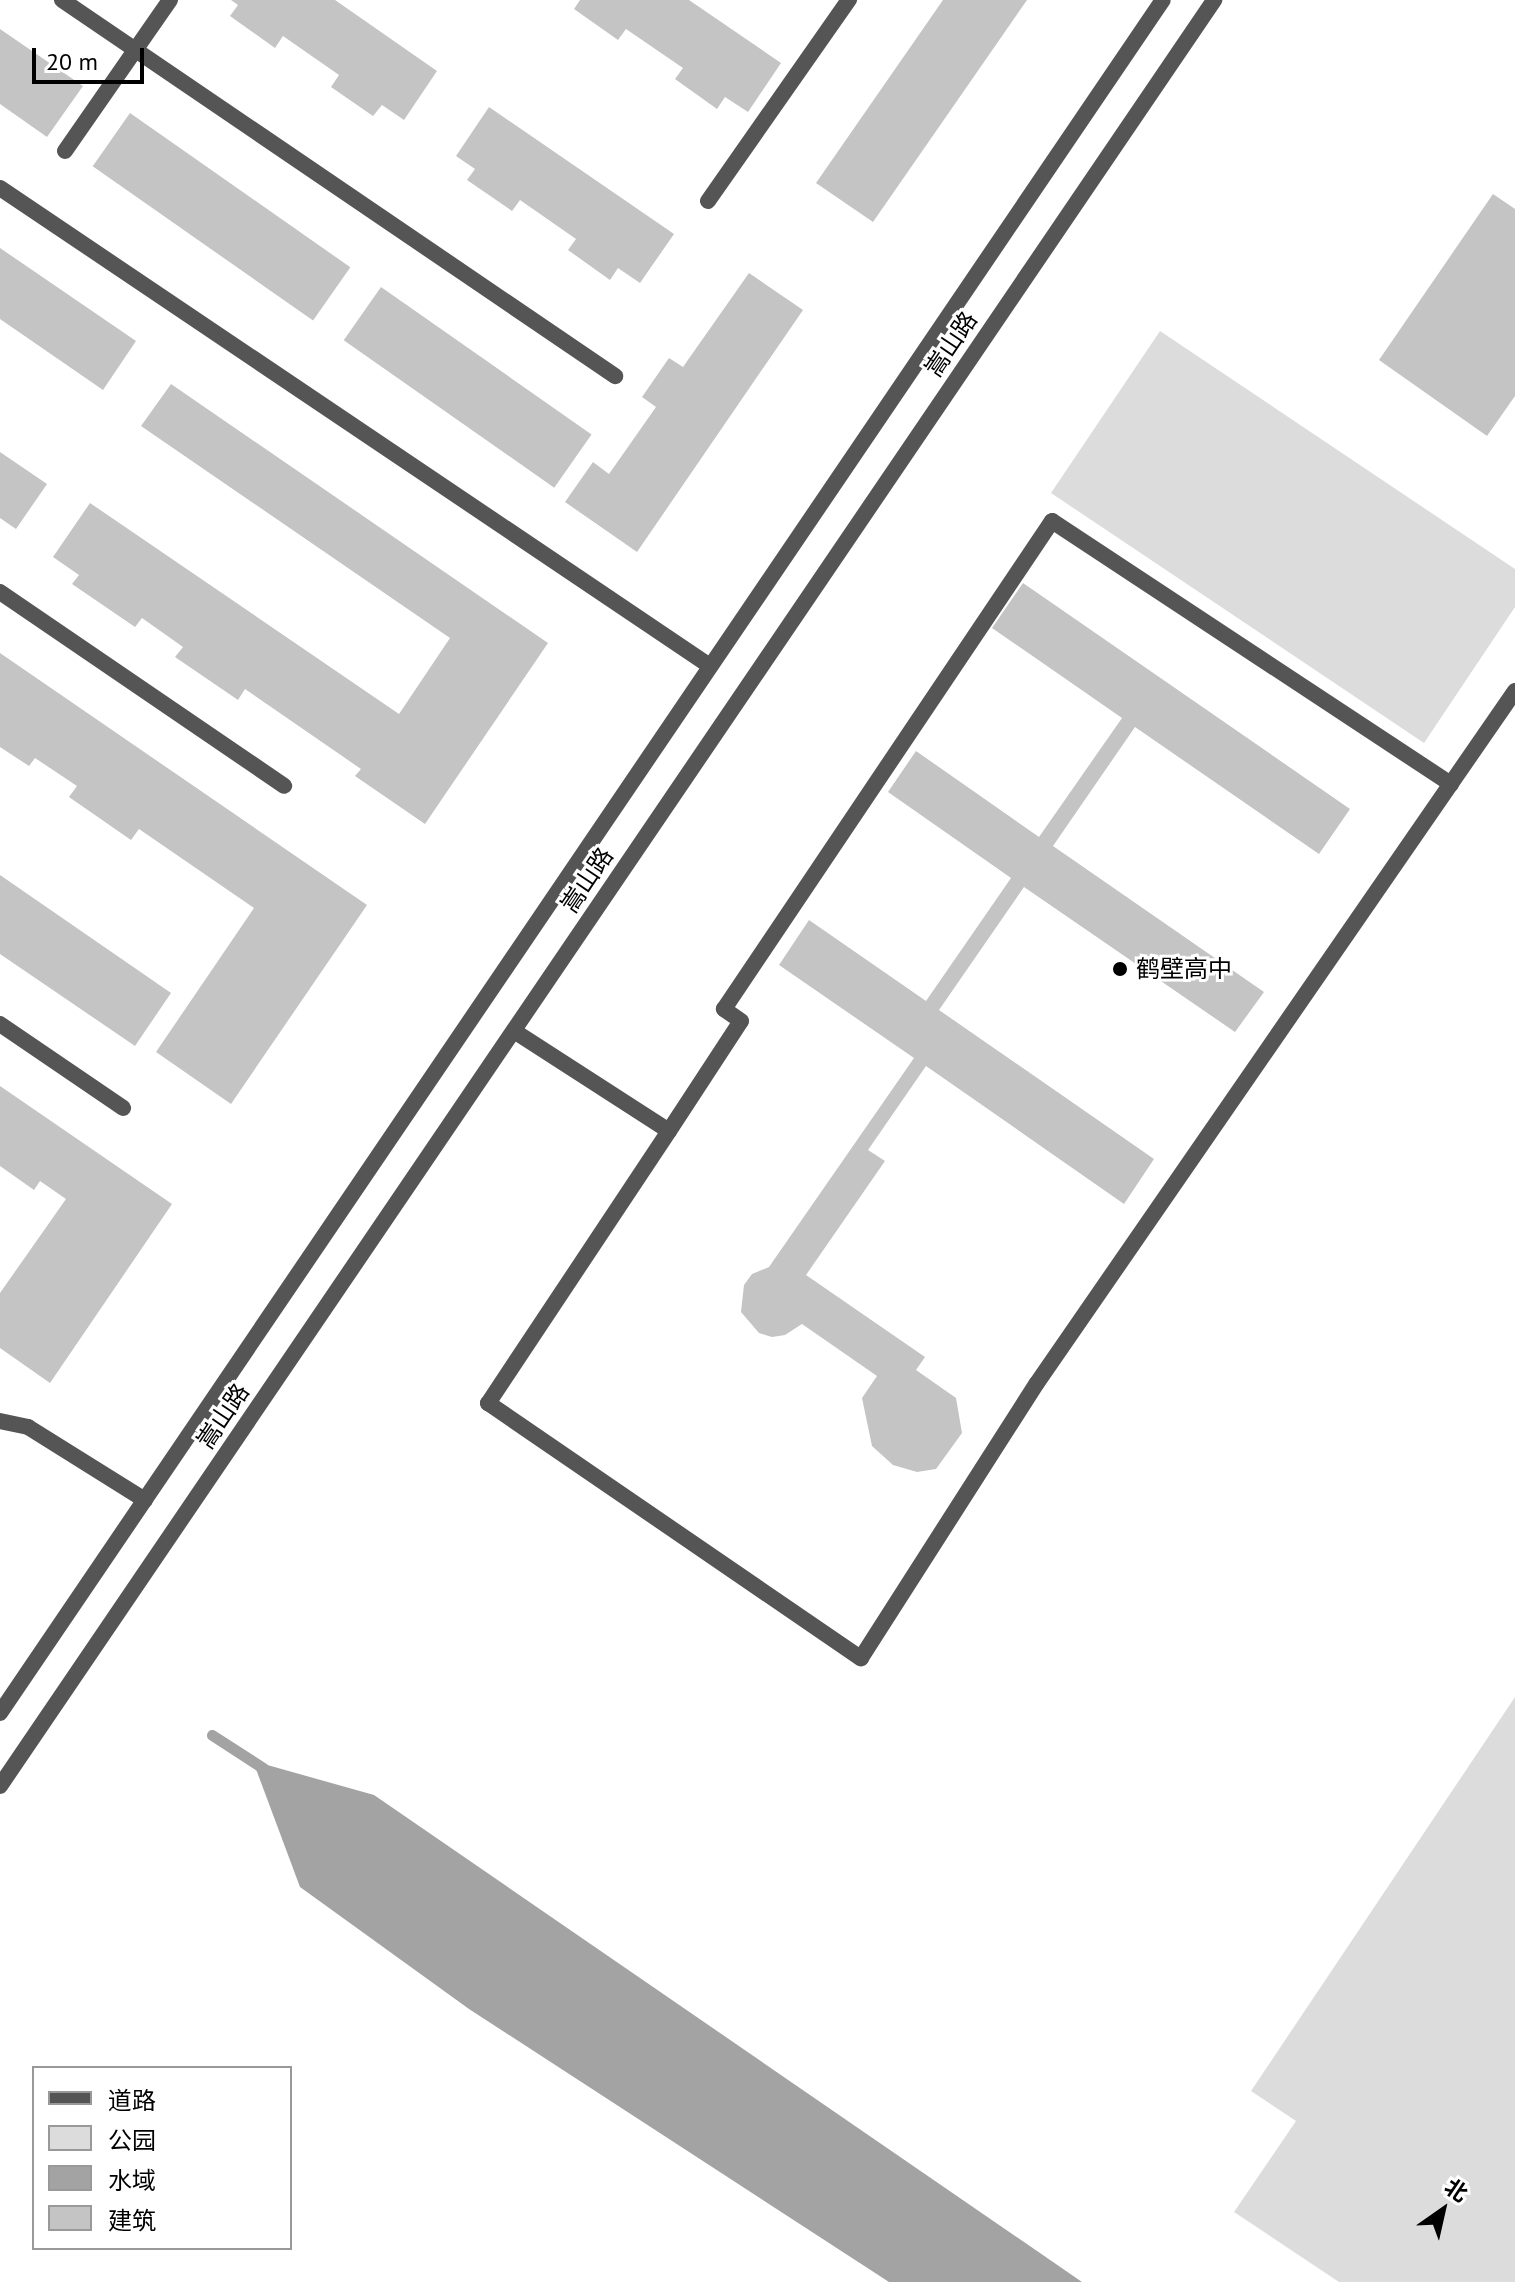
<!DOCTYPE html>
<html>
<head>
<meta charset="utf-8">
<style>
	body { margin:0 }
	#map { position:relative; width:1515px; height:2282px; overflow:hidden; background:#fff; font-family:"PT Sans","Noto Sans SC",sans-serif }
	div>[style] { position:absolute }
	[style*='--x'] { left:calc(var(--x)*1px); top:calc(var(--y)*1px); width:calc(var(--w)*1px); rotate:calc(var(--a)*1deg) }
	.green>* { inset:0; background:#dcdcdc }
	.water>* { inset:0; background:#a3a3a3 }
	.stream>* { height:11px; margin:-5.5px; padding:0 5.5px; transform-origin:5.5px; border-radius:5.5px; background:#a3a3a3 }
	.building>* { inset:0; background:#c4c4c4; transform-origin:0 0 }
	.service>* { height:16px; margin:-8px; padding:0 8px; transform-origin:8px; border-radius:8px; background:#555 }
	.minor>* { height:16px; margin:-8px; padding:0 8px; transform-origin:8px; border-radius:8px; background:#555 }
	.tertiary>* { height:16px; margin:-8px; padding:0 8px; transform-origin:8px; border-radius:8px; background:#555 }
	.dots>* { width:22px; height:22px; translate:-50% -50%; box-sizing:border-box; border:4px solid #fff; border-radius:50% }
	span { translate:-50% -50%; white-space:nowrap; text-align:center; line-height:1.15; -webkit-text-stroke:6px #fff; paint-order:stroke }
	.street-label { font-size:24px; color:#000 }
	.poi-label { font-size:24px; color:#000 }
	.left { translate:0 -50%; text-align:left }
	.legend { position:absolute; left:32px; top:2066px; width:260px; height:184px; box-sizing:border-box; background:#fff; border:2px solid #999; margin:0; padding:10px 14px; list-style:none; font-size:24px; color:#000 }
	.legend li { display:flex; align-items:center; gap:16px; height:40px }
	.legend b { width:40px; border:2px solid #999 }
	.north { position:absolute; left:1403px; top:2170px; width:80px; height:80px; -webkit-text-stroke:6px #fff; paint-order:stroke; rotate:34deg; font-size:22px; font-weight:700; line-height:32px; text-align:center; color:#000 }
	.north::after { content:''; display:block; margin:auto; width:28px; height:36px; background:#000; clip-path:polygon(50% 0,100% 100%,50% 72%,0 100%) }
	.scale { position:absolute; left:32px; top:48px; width:112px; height:36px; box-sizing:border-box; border:4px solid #000; border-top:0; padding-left:10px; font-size:24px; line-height:28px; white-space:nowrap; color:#000; -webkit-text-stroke:6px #fff; paint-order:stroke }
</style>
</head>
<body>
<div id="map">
	<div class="green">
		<i style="clip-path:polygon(1160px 331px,1515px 569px,1515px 607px,1424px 743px,1051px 493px)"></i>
		<i style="clip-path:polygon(1515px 1697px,1515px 2282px,1339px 2282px,1234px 2212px,1296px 2121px,1251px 2091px)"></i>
	</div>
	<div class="water">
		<i style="clip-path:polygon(253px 1761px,374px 1795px,1082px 2282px,889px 2282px,469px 2009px,300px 1887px)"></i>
	</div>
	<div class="stream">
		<i style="--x:212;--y:1735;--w:61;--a:32.9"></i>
	</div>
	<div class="building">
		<i style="clip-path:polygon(231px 0,335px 0,437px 71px,404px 120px,382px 105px,373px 116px,331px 87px,339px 75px,283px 36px,275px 48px,230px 16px,238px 5px)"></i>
		<i style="clip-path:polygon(580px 0,689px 0,781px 63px,748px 112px,725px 97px,717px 109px,675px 79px,683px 68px,626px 29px,618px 40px,574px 9px)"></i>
		<i style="clip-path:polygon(943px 0,1027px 0,873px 222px,816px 183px)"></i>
		<i style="clip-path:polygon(0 29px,83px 86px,47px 137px,0 104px)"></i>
		<i style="clip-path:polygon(489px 107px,674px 234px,640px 283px,618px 268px,610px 280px,568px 250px,576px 239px,520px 200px,512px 211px,467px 180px,475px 169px,456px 156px)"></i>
		<i style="left:130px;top:113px;width:269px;height:65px;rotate:35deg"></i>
		<i style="clip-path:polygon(1493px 194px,1515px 209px,1515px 396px,1487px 436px,1379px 360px)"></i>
		<i style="clip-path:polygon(0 248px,136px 341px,103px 390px,0 319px)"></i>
		<i style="clip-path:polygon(749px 273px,803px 310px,637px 552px,565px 502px,593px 462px,609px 474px,656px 407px,642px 397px,669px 358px,683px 367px)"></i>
		<i style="left:381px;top:287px;width:257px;height:65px;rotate:35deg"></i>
		<i style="clip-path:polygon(171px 384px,548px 643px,425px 824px,355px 776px,361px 769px,245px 689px,238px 700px,175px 657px,183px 647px,142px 618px,135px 627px,72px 584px,79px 575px,53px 557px,90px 503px,399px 714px,450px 638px,141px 426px)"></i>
		<i style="clip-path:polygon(0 452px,47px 484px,16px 529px,0 518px)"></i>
		<i style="clip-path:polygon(1023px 583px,1350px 809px,1319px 854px,1135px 727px,1053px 846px,1264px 992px,1235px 1032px,1024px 887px,939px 1010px,1154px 1159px,1124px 1204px,926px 1066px,868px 1150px,885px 1161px,806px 1275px,925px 1357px,916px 1370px,956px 1398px,962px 1433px,936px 1469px,917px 1472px,893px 1465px,872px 1446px,862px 1398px,877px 1376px,802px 1324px,785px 1335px,772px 1337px,759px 1333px,741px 1312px,744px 1285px,752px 1274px,769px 1267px,914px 1058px,779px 965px,809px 920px,926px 1001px,1011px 878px,888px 792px,916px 751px,1039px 837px,1122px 718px,992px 628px)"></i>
		<i style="clip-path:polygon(0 653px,367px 905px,231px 1104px,156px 1052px,254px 908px,139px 829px,131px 840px,69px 797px,77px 786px,35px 758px,29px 766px,0 747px)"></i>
		<i style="clip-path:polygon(0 875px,171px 993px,135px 1046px,0 954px)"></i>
		<i style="clip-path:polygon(0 1086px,172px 1204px,50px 1383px,0 1348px,0 1293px,66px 1199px,40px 1181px,34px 1190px,0 1166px)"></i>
	</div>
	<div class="service">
		<i style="--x:62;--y:0;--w:669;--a:34.21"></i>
		<i style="--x:65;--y:151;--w:184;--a:-55.2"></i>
		<i style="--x:708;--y:201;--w:246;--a:-55"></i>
		<i style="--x:0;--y:592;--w:344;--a:34.3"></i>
		<i style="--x:0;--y:1024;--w:149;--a:34.3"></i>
	</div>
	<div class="minor">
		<i style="--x:0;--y:188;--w:856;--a:33.95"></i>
		<i style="--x:514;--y:1031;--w:184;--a:32.8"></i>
		<i style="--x:669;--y:1131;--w:131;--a:-56.8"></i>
		<i style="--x:741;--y:1021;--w:21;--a:-145"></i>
		<i style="--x:724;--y:1009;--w:588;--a:-56.09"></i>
		<i style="--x:1052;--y:521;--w:478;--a:33.4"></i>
		<i style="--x:669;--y:1131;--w:327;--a:123.6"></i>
		<i style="--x:488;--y:1403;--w:452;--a:34.4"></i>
		<i style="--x:861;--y:1658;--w:326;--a:-57.4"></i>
		<i style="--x:1037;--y:1383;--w:841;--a:-55.37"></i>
		<i style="--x:0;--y:1421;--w:29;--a:12"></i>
		<i style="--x:28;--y:1427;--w:138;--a:32"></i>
	</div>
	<div class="tertiary">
		<i style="--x:0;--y:1713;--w:2070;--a:-55.83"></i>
		<i style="--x:0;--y:1786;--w:2160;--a:-55.79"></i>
	</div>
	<div class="dots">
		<i style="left:1120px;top:969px;background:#000"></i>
	</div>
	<div class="street-label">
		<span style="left:951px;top:344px;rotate:-56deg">嵩山路</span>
		<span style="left:587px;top:880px;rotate:-56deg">嵩山路</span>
		<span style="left:223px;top:1416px;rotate:-56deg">嵩山路</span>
	</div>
	<div class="poi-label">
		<span class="left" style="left:1136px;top:969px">鹤壁高中</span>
	</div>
	<ul class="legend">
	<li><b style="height:10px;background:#555"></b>道路</li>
	<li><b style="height:22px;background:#dcdcdc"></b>公园</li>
	<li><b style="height:22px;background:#a3a3a3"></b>水域</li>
	<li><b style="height:22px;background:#c4c4c4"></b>建筑</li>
	</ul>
	<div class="north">北</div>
	<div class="scale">20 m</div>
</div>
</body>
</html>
